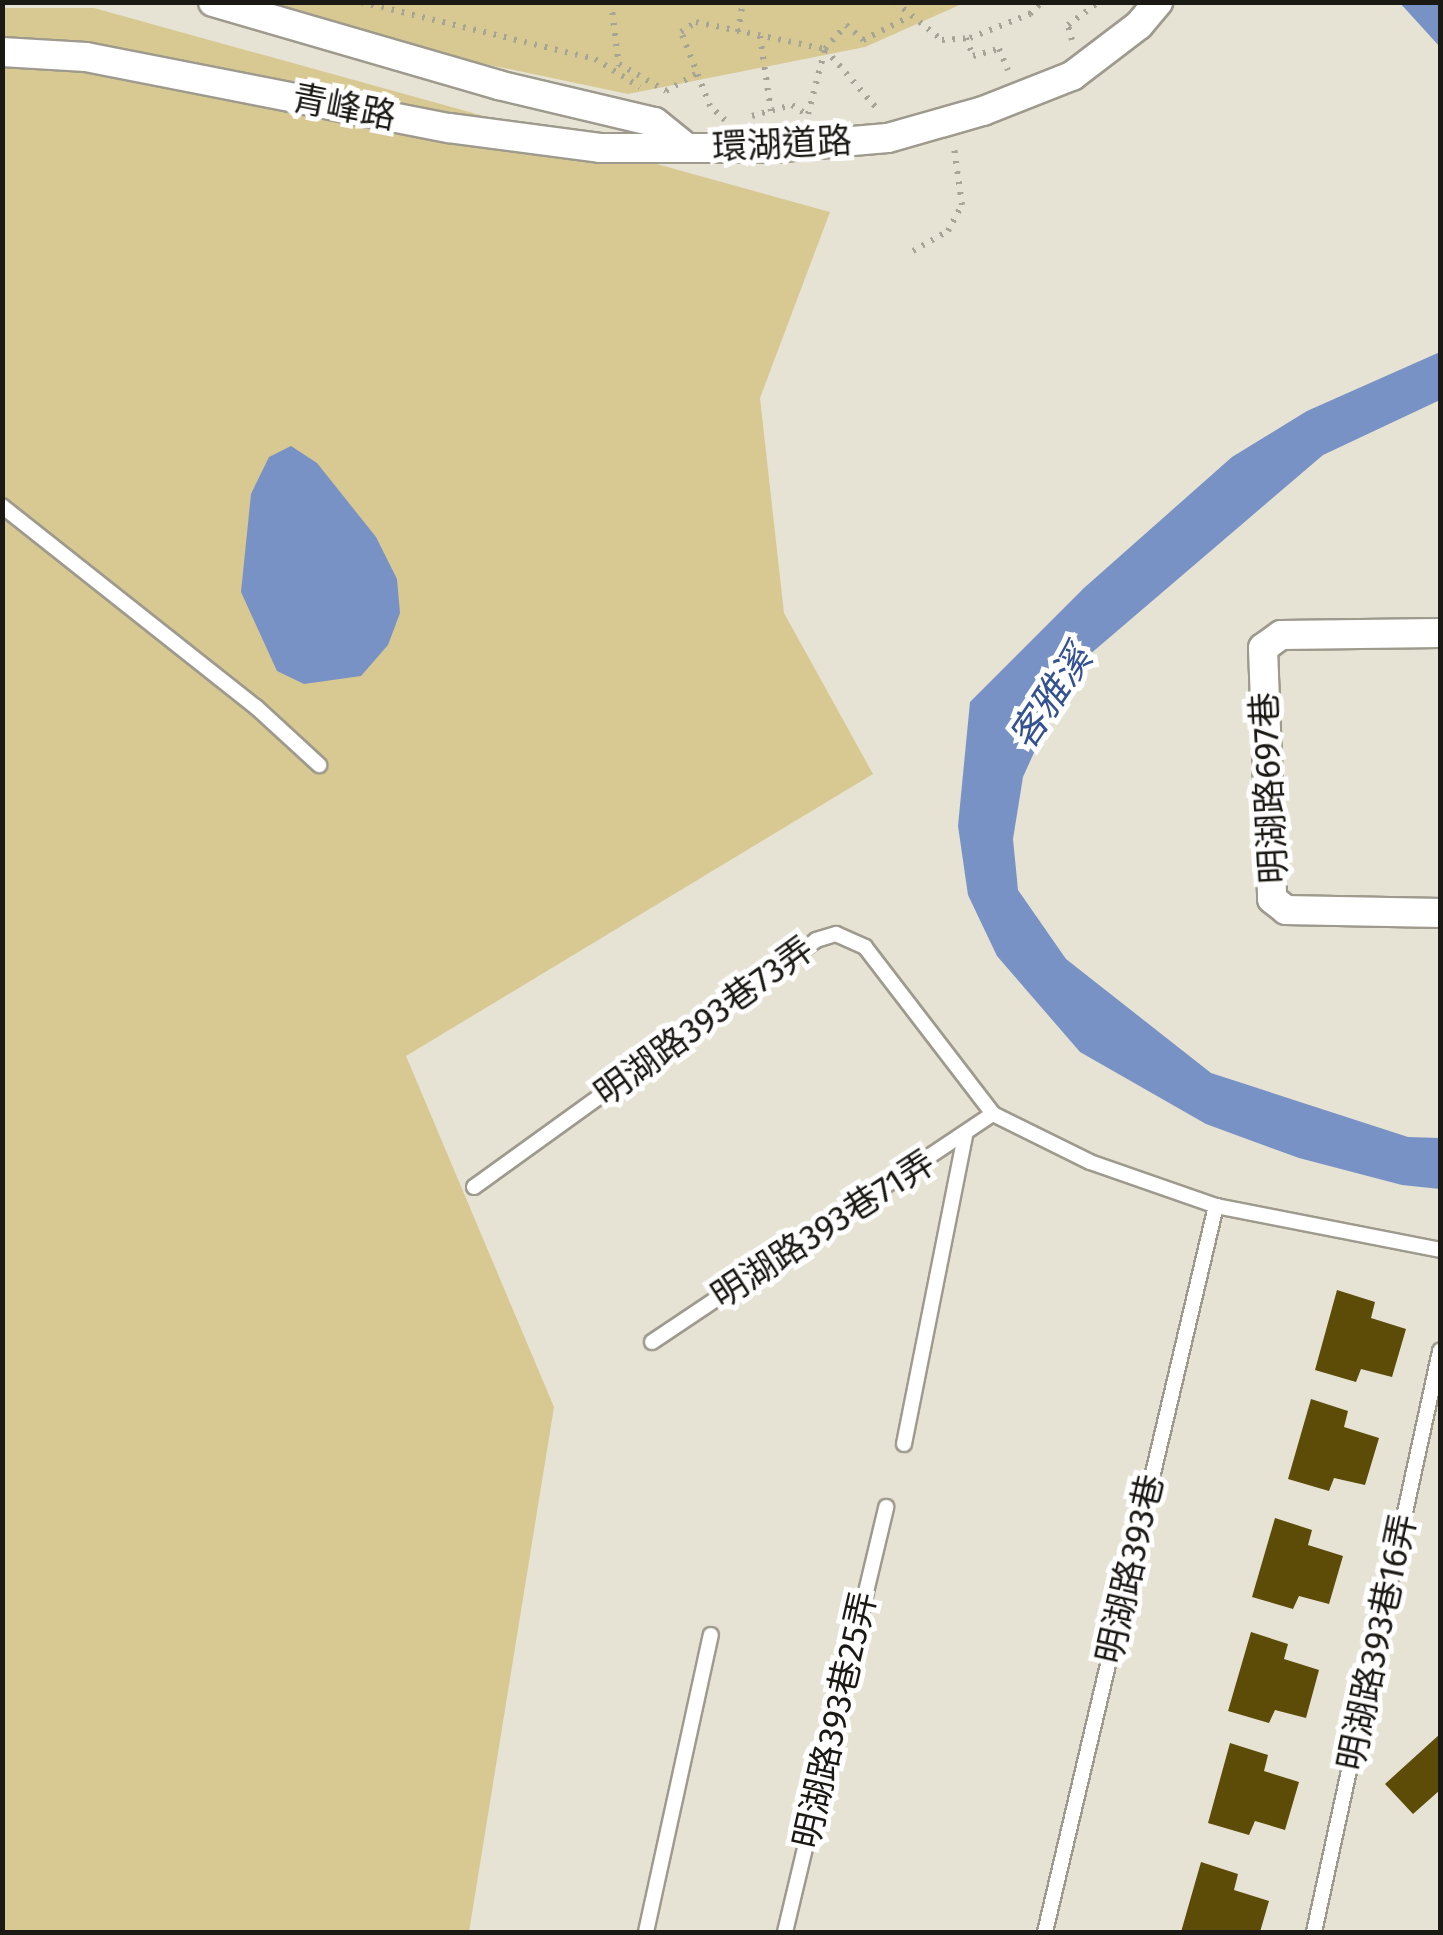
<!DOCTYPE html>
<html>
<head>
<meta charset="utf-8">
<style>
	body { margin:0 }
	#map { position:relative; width:1443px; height:1935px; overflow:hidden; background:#e6e2d4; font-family:"Fira Sans","Noto Sans TC",sans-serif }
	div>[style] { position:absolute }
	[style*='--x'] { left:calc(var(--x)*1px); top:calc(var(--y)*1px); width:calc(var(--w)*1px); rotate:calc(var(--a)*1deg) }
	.green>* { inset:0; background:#d8c992 }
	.water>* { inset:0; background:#7892c5 }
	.building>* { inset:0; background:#5c4c08 }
	.path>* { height:6px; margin-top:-3px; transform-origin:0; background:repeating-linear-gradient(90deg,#a6a397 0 2.5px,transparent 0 10.5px) }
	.roads { filter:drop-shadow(2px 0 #9e9a8d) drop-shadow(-2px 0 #9e9a8d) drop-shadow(0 2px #9e9a8d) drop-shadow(0 -2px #9e9a8d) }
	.lane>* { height:14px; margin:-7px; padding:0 7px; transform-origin:7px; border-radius:7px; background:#fff }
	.street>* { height:28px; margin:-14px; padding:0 14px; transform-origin:14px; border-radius:14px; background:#fff }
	span { translate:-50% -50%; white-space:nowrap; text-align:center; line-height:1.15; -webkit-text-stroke:10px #fff; paint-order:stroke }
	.street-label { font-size:35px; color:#1b1914 }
	.water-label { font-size:38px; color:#345293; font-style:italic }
	.frame { position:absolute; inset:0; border:5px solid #1b1914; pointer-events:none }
</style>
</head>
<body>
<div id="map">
	<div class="green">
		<i style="clip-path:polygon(196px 3px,964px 3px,865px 47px,628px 94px)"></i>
		<i style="clip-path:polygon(2px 8px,94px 8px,830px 212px,760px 398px,784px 613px,873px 774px,406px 1056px,554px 1407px,469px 1932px,3px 1932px)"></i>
	</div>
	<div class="water">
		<i style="clip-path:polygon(1400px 3px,1440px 3px,1440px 47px)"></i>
		<i style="clip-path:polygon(1440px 352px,1440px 400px,1323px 455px,1082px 661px,1055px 706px,1023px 777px,1013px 839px,1018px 890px,1066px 959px,1211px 1073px,1408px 1137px,1440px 1138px,1440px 1189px,1402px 1185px,1299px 1158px,1206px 1124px,1080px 1052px,997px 956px,968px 895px,958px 826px,970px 702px,1084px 588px,1232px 457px,1307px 411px)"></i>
		<i style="clip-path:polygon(291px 446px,317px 463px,376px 537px,397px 579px,400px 613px,388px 645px,361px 676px,304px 684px,277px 671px,241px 592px,251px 494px,269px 457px)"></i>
	</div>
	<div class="building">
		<i style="clip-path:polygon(1337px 1290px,1375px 1302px,1371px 1318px,1406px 1329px,1392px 1377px,1361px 1369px,1356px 1382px,1315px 1370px)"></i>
		<i style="clip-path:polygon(1311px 1399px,1348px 1411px,1344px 1427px,1379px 1438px,1365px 1485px,1334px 1478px,1329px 1491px,1288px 1479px)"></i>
		<i style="clip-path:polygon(1275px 1518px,1312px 1530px,1308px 1545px,1343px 1556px,1329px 1604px,1299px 1596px,1293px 1609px,1252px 1597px)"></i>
		<i style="clip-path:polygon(1251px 1632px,1288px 1644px,1284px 1659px,1319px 1670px,1306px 1718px,1275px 1710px,1269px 1723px,1228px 1711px)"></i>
		<i style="clip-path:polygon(1440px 1734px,1440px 1790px,1413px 1814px,1385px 1784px)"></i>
		<i style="clip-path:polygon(1230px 1743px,1268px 1755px,1264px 1771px,1299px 1782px,1285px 1830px,1255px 1821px,1249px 1835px,1208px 1823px)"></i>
		<i style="clip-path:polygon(1201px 1862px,1238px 1874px,1234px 1890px,1269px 1901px,1260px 1932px,1181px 1932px)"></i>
	</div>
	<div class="path">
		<i style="--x:361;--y:2;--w:241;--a:13.7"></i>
		<i style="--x:595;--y:59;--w:53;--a:31.9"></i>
		<i style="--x:611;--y:2;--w:64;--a:82.9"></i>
		<i style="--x:895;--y:2;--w:60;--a:39"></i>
		<i style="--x:942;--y:40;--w:28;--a:-4"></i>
		<i style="--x:970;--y:38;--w:65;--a:-21.8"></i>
		<i style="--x:1030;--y:14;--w:17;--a:-45"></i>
		<i style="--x:738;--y:32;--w:30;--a:-81"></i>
		<i style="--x:760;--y:36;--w:76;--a:81.7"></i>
		<i style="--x:966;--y:38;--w:19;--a:69"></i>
		<i style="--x:973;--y:56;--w:27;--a:-15"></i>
		<i style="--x:999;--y:49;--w:23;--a:67"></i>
		<i style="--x:1072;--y:40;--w:16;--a:-105"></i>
		<i style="--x:1068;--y:25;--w:38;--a:-37"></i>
		<i style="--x:619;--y:64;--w:54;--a:29.9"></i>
		<i style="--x:666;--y:91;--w:38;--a:-30"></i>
		<i style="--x:808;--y:114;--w:67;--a:-75.3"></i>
		<i style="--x:825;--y:49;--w:32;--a:-49"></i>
		<i style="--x:846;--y:25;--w:23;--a:41"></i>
		<i style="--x:863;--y:40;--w:51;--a:-26.6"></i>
		<i style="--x:752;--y:116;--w:41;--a:-15.4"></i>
		<i style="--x:792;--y:105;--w:20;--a:33"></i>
		<i style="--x:725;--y:120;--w:21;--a:-137"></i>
		<i style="--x:710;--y:106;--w:79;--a:-111.4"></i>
		<i style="--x:681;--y:32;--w:18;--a:-34"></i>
		<i style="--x:696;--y:22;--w:132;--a:11.8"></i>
		<i style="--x:825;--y:49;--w:82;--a:48.9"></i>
		<i style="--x:913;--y:251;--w:40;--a:-29.7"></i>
		<i style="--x:948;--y:231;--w:30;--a:-62"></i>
		<i style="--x:962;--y:205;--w:59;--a:-97.9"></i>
	</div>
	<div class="roads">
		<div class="lane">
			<i style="--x:2;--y:506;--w:324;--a:38.4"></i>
			<i style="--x:256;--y:707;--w:86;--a:42.6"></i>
			<i style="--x:474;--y:1187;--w:422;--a:-35.8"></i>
			<i style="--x:816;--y:940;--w:21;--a:-17"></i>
			<i style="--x:836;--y:934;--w:32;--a:24"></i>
			<i style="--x:865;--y:947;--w:210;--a:52.5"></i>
			<i style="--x:993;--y:1114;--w:108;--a:26.3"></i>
			<i style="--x:1090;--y:1162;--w:133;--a:19.2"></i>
			<i style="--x:1216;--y:1206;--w:228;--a:11.1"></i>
			<i style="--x:652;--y:1342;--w:410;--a:-33.8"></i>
			<i style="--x:904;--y:1444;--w:314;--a:-78.8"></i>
			<i style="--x:646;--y:1932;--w:304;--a:-77.7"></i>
			<i style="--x:785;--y:1932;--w:437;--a:-76.6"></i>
			<i style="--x:1045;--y:1932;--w:746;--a:-76.75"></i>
			<i style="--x:1314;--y:1932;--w:595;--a:-77.76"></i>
		</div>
		<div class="street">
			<i style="--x:213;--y:2;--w:297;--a:16.2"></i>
			<i style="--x:498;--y:85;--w:161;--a:13.3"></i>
			<i style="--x:655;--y:122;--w:41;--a:39.1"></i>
			<i style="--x:2;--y:52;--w:84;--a:3.4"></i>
			<i style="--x:86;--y:57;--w:370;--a:11.1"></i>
			<i style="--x:449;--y:128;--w:152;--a:7.5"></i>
			<i style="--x:600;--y:148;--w:171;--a:0"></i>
			<i style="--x:771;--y:148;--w:117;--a:-4.9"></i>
			<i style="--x:888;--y:138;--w:99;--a:-15.9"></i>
			<i style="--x:983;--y:111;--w:96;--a:-21.5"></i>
			<i style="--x:1072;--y:76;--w:84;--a:-37.3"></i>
			<i style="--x:1139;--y:25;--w:30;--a:-50"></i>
			<i style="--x:1440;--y:633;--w:159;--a:179.3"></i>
			<i style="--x:1281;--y:635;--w:22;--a:144"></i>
			<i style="--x:1263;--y:648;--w:251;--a:87.9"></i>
			<i style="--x:1272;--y:899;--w:18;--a:38"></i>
			<i style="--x:1286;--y:910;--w:154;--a:1.1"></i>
		</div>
	</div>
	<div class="street-label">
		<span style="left:344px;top:107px;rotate:11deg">青峰路</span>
		<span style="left:782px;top:144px;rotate:-3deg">環湖道路</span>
		<span style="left:1269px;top:788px;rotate:-93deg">明湖路697巷</span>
		<span style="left:704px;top:1021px;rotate:-36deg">明湖路393巷73弄</span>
		<span style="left:823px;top:1229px;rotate:-33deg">明湖路393巷71弄</span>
		<span style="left:1130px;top:1569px;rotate:-77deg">明湖路393巷</span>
		<span style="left:1377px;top:1642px;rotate:-78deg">明湖路393巷16弄</span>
		<span style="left:835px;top:1720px;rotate:-77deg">明湖路393巷25弄</span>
	</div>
	<div class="water-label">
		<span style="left:1051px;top:698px;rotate:-56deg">客雅溪</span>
	</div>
	<div class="frame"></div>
</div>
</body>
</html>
